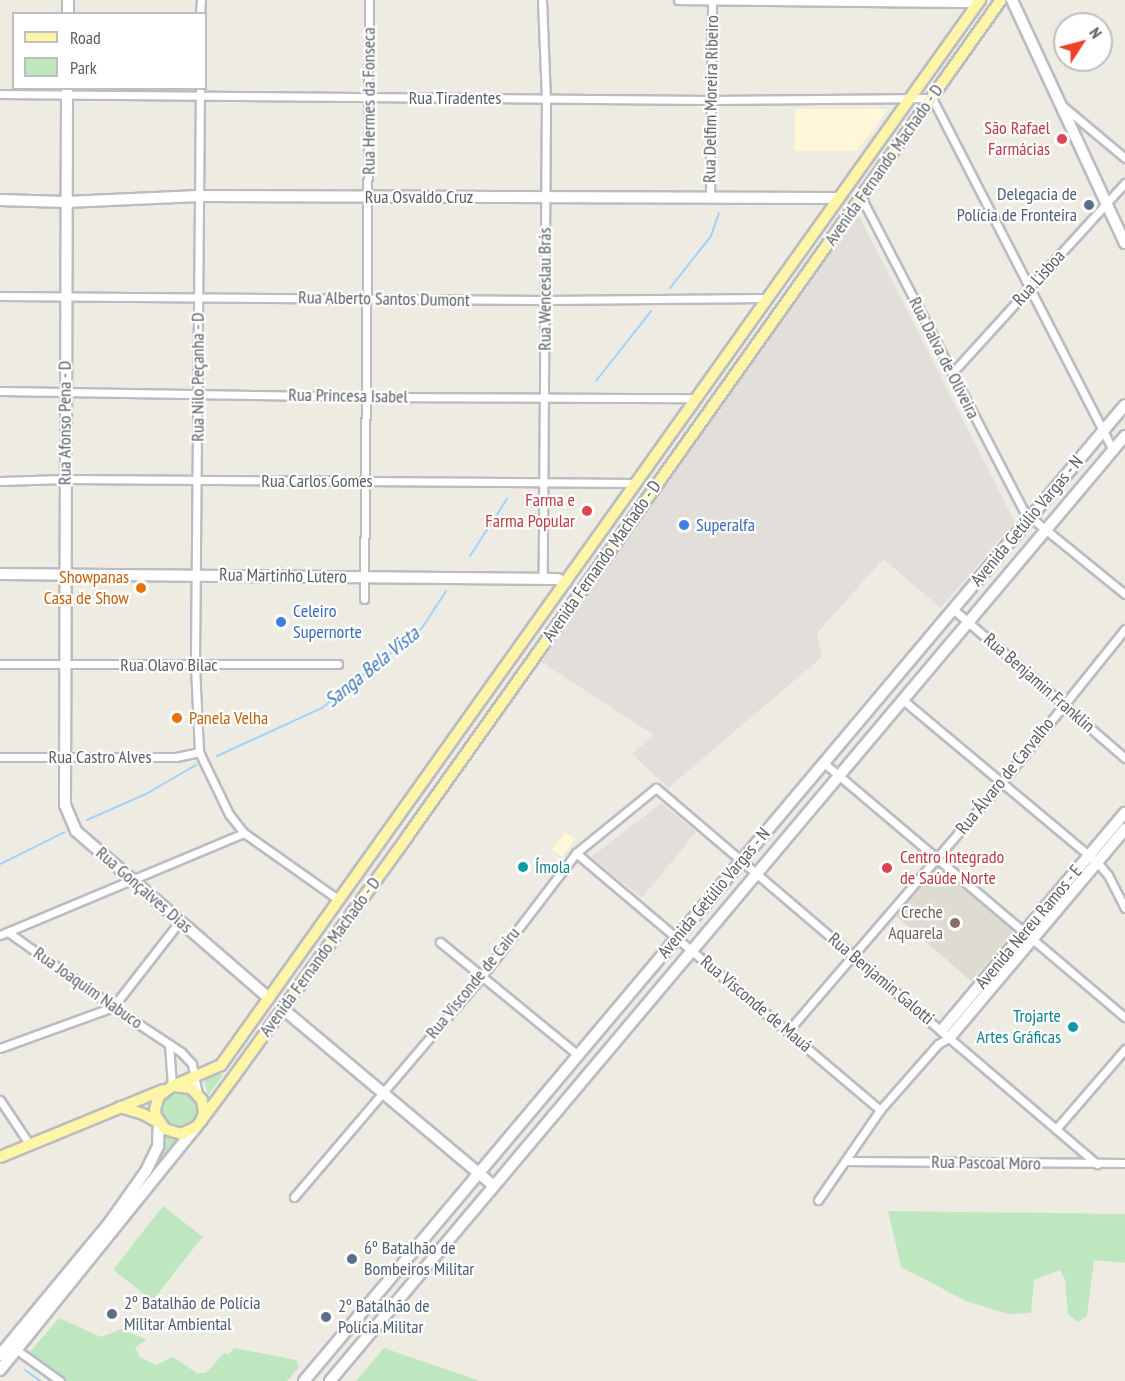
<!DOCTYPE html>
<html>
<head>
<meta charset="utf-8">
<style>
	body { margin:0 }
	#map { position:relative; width:1125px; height:1381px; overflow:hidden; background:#eeece2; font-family:"PT Sans Narrow",sans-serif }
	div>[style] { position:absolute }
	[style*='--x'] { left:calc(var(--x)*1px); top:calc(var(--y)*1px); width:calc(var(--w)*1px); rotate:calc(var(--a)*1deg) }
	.commercial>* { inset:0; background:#fff7d7; transform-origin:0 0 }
	.industrial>* { inset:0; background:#e2dfda }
	.education>* { inset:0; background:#dedbd1; transform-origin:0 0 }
	.green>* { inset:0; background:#bee7c0; transform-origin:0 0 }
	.round { border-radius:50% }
	.stream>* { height:2px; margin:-1px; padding:0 1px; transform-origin:1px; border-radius:1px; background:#a1d2ff }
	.roads { filter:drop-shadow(2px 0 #babcc2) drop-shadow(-2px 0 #babcc2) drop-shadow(0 2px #babcc2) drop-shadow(0 -2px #babcc2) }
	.street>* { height:7px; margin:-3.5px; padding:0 3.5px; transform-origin:3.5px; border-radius:3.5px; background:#fff }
	.secondary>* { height:10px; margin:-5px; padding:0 5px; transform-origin:5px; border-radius:5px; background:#fff }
	.primary>* { height:10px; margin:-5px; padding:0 5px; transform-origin:5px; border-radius:5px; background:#fff5a6 }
	.dots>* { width:16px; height:16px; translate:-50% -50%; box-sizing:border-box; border:3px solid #fff; border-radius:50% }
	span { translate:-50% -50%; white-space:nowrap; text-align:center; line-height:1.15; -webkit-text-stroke:4.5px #fff; paint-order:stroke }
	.street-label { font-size:18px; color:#5b5e64 }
	.health-label { font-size:18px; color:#be3a42 }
	.right { translate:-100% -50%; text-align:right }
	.left { translate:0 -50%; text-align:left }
	.service-label { font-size:18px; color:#4e5e75 }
	.shop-label { font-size:18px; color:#366cbe }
	.food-label { font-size:18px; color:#c56008 }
	.culture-label { font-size:18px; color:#0d838f }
	.education-label { font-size:18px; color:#785e54 }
	.water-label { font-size:20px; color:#3e76be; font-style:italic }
	.legend { position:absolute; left:12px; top:12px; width:195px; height:78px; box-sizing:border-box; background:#fff; border:2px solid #bdbfc1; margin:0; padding:8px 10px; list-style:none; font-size:18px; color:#5b5e64 }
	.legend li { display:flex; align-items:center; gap:12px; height:30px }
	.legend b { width:30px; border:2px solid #bdbfc1 }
	.north { position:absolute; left:1053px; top:12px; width:60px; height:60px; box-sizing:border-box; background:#fff; border:2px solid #bdbfc1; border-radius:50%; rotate:54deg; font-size:16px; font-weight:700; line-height:24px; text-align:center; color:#5b5e64 }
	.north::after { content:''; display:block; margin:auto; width:21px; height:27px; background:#ef4028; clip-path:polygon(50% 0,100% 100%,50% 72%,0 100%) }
</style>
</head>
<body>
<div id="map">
	<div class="commercial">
		<i style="clip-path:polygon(795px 109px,888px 109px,857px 151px,795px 151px)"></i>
		<i style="left:565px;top:832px;width:12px;height:22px;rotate:35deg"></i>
	</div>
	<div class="industrial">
		<i style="clip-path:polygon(858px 214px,1015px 522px,941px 608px,883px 559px,817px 633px,822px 657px,668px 788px,632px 754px,654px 735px,541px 662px)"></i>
		<i style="clip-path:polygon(661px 803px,696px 832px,642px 898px,591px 857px)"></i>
	</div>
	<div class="education">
		<i style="left:938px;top:865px;width:101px;height:66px;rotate:41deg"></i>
	</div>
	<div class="green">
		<i style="clip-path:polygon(219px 1073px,223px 1075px,208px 1095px,204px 1080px)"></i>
		<i class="round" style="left:161px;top:1091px;width:38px;height:38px"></i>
		<i style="clip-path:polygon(165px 1134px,179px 1137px,155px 1171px,153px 1169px,162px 1152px)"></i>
		<i style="left:163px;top:1206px;width:50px;height:81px;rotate:38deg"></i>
		<i style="clip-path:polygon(888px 1211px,1125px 1214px,1125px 1263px,1094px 1260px,1087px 1316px,1078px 1322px,1068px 1314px,1065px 1280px,1060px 1270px,1034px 1280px,1031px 1313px,1008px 1314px,966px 1301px,901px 1267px)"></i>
		<i style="clip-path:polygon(59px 1318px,101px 1337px,121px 1329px,147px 1340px,135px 1347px,140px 1357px,156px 1365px,173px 1357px,197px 1373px,206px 1373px,224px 1353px,229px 1354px,234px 1348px,296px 1360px,299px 1367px,287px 1381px,64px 1381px,29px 1353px)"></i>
		<i style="clip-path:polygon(384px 1348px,480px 1381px,356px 1381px)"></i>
	</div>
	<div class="stream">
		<i style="--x:670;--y:288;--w:66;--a:-51.7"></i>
		<i style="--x:711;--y:236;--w:24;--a:-71"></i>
		<i style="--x:596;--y:381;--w:89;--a:-51.8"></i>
		<i style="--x:470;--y:556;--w:68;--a:-57"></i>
		<i style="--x:217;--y:756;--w:115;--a:-24.6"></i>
		<i style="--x:322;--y:708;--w:128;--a:-38.7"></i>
		<i style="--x:422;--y:628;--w:44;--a:-57"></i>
		<i style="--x:87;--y:820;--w:64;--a:-23.8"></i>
		<i style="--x:146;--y:794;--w:58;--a:-30.1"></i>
		<i style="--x:0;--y:864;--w:72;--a:-26.2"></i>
		<i style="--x:25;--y:1370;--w:19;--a:36"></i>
	</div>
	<div class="roads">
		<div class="street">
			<i style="--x:542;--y:0;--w:99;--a:87.7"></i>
			<i style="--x:546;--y:99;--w:480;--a:90.4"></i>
			<i style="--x:678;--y:0;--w:300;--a:0.6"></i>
			<i style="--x:200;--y:14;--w:14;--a:-86"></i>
			<i style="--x:200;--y:88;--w:578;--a:90.5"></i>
			<i style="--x:195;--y:666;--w:86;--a:87.3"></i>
			<i style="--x:199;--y:752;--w:69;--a:64.2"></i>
			<i style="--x:229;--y:814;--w:24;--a:52"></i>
			<i style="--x:244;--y:833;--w:116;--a:35.2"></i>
			<i style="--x:0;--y:94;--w:711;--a:0.48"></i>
			<i style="--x:711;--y:100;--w:221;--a:-0.5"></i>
			<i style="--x:932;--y:98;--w:396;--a:62.8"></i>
			<i style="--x:1064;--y:107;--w:80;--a:39.9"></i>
			<i style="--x:861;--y:197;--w:355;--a:62.6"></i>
			<i style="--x:1024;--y:512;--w:130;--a:39.1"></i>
			<i style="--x:710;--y:198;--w:198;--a:-89.4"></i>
			<i style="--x:0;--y:296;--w:545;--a:0.42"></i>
			<i style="--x:545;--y:300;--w:222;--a:-0.5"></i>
			<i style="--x:952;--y:373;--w:257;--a:-47.7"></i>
			<i style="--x:0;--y:391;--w:366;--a:0.9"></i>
			<i style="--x:366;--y:397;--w:330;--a:0.2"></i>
			<i style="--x:0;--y:481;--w:65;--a:-1.8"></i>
			<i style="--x:65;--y:479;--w:570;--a:0.4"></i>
			<i style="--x:364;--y:599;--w:599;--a:-89.52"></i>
			<i style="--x:953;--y:609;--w:228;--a:40.9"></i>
			<i style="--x:0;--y:664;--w:338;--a:0"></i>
			<i style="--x:903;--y:700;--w:253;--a:39.9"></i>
			<i style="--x:1097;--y:862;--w:17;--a:50"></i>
			<i style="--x:1108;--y:875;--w:37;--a:63"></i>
			<i style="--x:0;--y:757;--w:176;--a:0"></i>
			<i style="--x:176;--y:757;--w:24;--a:-12"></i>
			<i style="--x:824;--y:763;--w:394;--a:40.2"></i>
			<i style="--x:576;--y:853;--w:398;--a:40.2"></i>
			<i style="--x:8;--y:932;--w:129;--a:35.5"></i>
			<i style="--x:113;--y:1007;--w:82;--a:33.5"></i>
			<i style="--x:181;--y:1052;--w:16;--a:47"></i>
			<i style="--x:192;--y:1064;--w:31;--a:79"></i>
			<i style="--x:0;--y:935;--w:264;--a:-22.7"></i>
			<i style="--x:440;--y:942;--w:178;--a:39.3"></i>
			<i style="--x:788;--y:1031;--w:328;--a:-49.3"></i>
			<i style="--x:1002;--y:782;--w:196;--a:-51.2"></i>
			<i style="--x:169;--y:1044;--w:42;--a:85.9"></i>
			<i style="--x:0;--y:1048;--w:120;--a:-19.9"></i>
			<i style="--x:113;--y:1007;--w:109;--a:-52.1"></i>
			<i style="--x:0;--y:1100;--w:54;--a:56.3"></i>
			<i style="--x:1056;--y:1129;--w:106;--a:-49.2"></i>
			<i style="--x:846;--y:1161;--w:279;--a:0.4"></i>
			<i style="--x:294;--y:1197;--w:290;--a:-49.6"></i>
			<i style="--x:482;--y:976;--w:155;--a:-52.6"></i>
			<i style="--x:576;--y:853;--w:103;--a:-39.1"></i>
			<i style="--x:656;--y:788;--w:580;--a:40.45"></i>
			<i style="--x:818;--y:1200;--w:109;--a:-55.4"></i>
			<i style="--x:880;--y:1110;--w:88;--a:-48.7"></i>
			<i style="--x:938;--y:1044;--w:14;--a:-30"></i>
			<i style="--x:17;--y:1350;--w:53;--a:35.8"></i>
		</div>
		<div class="secondary">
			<i style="--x:1012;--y:0;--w:268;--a:65.1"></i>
			<i style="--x:68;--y:14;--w:14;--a:-90"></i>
			<i style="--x:67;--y:88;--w:717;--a:90.16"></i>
			<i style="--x:65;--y:805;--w:28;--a:67"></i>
			<i style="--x:76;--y:831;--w:255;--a:40.9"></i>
			<i style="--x:0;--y:200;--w:66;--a:1.7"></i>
			<i style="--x:66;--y:202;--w:133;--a:-2.6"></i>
			<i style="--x:199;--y:196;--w:639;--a:0.18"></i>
			<i style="--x:0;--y:574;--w:557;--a:0.51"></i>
			<i style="--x:557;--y:579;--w:9;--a:21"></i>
			<i style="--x:283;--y:1009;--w:275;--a:40"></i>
			<i style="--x:942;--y:1030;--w:284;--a:-49.9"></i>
			<i style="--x:950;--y:1037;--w:272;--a:-49.9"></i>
			<i style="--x:0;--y:1355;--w:173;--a:-50.4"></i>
			<i style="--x:110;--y:1222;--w:62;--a:-54.8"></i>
			<i style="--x:146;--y:1171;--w:28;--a:-64"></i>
			<i style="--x:158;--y:1146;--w:23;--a:-88"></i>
			<i style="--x:0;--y:1370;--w:312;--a:-51.1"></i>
			<i style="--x:304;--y:1381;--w:1275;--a:-49.93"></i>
			<i style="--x:330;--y:1381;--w:1235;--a:-49.93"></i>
		</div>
		<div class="primary">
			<i style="--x:175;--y:1085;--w:50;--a:-23.5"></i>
			<i style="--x:221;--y:1065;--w:1308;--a:-54.52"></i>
			<i style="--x:120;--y:1107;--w:24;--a:17"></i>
			<i style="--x:143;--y:1114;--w:18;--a:29"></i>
			<i style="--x:201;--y:1121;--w:9;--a:-69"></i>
			<i style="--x:204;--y:1113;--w:13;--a:-99"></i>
			<i style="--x:202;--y:1100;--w:16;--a:-133"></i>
			<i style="--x:191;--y:1088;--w:19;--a:-174"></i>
			<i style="--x:172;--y:1086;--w:16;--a:142"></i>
			<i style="--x:159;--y:1096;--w:14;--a:107"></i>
			<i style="--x:155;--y:1109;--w:7;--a:82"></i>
			<i style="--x:156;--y:1116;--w:16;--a:55"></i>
			<i style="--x:165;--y:1129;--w:17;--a:17"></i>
			<i style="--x:181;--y:1134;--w:17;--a:-25"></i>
			<i style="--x:196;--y:1127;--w:8;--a:-50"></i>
			<i style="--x:201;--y:1121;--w:57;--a:-53.5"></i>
			<i style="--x:235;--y:1075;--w:294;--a:-54.1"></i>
			<i style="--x:407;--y:837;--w:1026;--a:-54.64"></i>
			<i style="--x:0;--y:1157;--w:176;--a:-22.3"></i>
		</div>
	</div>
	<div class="dots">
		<i style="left:1062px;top:139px;background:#e0444e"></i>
		<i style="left:1089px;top:205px;background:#5c6f8a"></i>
		<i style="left:587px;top:511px;background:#e0444e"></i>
		<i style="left:684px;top:525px;background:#3f7fe0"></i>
		<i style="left:141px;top:588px;background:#e8710a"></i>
		<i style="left:281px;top:622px;background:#3f7fe0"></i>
		<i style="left:177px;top:718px;background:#e8710a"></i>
		<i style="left:523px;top:867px;background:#0f9aa8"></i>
		<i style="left:887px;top:868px;background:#e0444e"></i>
		<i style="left:955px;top:923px;background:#8d6e63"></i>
		<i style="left:1073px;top:1027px;background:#0f9aa8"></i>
		<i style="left:352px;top:1259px;background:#5c6f8a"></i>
		<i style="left:112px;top:1314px;background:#5c6f8a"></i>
		<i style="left:326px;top:1317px;background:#5c6f8a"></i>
	</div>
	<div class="street-label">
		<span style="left:455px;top:98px">Rua Tiradentes</span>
		<span style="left:711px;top:99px;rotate:-89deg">Rua Delfim Moreira Ribeiro</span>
		<span style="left:369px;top:101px;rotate:-90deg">Rua Hermes da Fonseca</span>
		<span style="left:884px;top:165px;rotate:-55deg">Avenida Fernando Machado - D</span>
		<span style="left:419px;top:197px">Rua Osvaldo Cruz</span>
		<span style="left:1039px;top:278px;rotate:-48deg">Rua Lisboa</span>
		<span style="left:545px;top:289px;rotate:-90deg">Rua Wenceslau Brás</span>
		<span style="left:384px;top:299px;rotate:1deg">Rua Alberto Santos Dumont</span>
		<span style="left:944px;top:358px;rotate:63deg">Rua Dalva de Oliveira</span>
		<span style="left:198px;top:377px;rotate:-90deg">Rua Nilo Peçanha - D</span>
		<span style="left:348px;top:396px;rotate:1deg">Rua Princesa Isabel</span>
		<span style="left:65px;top:423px;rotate:-90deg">Rua Afonso Pena - D</span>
		<span style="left:317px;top:481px">Rua Carlos Gomes</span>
		<span style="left:1027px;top:521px;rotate:-50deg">Avenida Getúlio Vargas - N</span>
		<span style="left:602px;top:561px;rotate:-55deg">Avenida Fernando Machado - D</span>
		<span style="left:283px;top:576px;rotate:1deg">Rua Martinho Lutero</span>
		<span style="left:169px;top:665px">Rua Olavo Bilac</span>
		<span style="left:1039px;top:683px;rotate:41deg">Rua Benjamin Franklin</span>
		<span style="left:100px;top:757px">Rua Castro Alves</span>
		<span style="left:1005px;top:776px;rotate:-51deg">Rua Álvaro de Carvalho</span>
		<span style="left:144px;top:890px;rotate:41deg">Rua Gonçalves Dias</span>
		<span style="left:714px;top:893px;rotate:-50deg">Avenida Getúlio Vargas - N</span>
		<span style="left:1029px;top:927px;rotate:-50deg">Avenida Nereu Ramos - E</span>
		<span style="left:320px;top:957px;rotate:-54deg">Avenida Fernando Machado - D</span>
		<span style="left:881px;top:979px;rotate:40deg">Rua Benjamin Galotti</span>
		<span style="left:473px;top:983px;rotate:-51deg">Rua Visconde de Cairu</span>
		<span style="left:88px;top:988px;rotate:35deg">Rua Joaquim Nabuco</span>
		<span style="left:756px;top:1004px;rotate:40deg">Rua Visconde de Mauá</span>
		<span style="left:986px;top:1163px;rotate:1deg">Rua Pascoal Moro</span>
	</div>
	<div class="health-label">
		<span class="right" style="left:1050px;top:139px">São Rafael<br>Farmácias</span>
		<span class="right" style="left:575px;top:511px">Farma e<br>Farma Popular</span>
		<span class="left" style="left:900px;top:868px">Centro Integrado<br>de Saúde Norte</span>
	</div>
	<div class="service-label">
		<span class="right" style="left:1077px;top:205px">Delegacia de<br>Polícia de Fronteira</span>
		<span class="left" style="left:364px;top:1259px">6º Batalhão de<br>Bombeiros Militar</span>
		<span class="left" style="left:124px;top:1314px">2º Batalhão de Polícia<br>Militar Ambiental</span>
		<span class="left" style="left:338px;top:1317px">2º Batalhão de<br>Polícia Militar</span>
	</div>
	<div class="shop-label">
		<span class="left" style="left:696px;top:525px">Superalfa</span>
		<span class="left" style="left:293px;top:622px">Celeiro<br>Supernorte</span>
	</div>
	<div class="food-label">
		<span class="right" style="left:129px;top:588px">Showpanas<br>Casa de Show</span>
		<span class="left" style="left:189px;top:718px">Panela Velha</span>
	</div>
	<div class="culture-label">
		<span class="left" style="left:535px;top:867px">Ímola</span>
		<span class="right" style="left:1061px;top:1027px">Trojarte<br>Artes Gráficas</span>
	</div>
	<div class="education-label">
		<span class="right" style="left:943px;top:923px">Creche<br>Aquarela</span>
	</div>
	<div class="water-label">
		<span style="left:372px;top:667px;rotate:-39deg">Sanga Bela Vista</span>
	</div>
	<ul class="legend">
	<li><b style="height:8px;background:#fff5a6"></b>Road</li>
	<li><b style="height:16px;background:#bee7c0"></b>Park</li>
	</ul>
	<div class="north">N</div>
</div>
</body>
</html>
